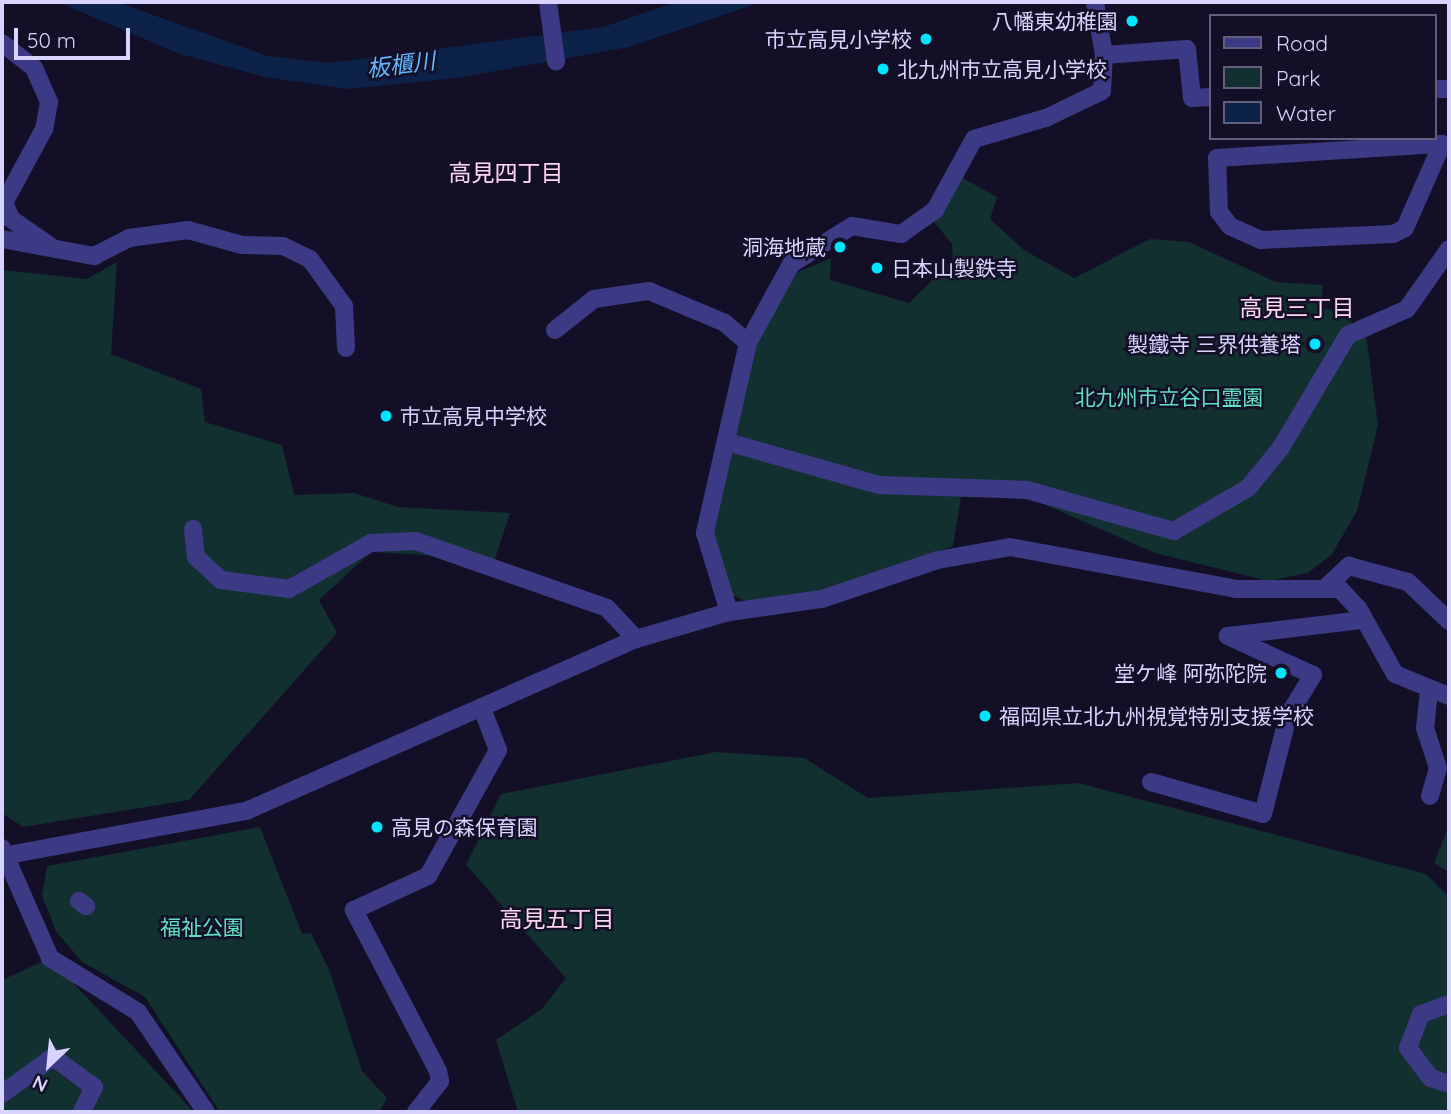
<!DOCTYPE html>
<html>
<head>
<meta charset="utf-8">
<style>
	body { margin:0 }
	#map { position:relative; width:1451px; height:1114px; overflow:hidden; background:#130f26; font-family:Quicksand,"Noto Sans JP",sans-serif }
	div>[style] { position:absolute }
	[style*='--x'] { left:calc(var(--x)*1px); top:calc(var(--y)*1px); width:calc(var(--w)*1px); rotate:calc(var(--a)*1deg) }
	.green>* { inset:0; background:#12302f }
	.water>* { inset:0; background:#0c2248 }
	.minor>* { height:18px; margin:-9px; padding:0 9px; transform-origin:9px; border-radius:9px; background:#3d3a85 }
	.dots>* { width:19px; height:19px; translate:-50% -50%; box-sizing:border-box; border:4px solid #130f26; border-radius:50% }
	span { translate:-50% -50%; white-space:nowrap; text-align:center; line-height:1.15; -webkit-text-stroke:5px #130f26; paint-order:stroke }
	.poi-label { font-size:21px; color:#d9d4ff }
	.right { translate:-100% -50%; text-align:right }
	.left { translate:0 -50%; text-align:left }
	.park-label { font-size:21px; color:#5fe0c0 }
	.water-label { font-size:23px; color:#62b6ff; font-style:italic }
	.neighbourhood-label { font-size:23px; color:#ffd6f0 }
	.frame { position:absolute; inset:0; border:4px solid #d9d4ff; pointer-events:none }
	.legend { position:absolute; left:1209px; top:14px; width:228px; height:126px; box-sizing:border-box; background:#130f26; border:2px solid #625e7d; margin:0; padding:9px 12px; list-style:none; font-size:21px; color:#d9d4ff }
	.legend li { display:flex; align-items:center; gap:14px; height:35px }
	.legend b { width:35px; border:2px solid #625e7d }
	.north { position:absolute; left:14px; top:1030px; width:70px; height:70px; -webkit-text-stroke:5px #130f26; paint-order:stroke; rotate:206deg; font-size:19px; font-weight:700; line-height:28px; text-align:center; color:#d9d4ff }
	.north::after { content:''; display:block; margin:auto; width:24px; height:32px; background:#d9d4ff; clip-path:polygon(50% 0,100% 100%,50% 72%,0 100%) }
	.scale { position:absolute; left:14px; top:28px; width:116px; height:32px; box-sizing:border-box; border:4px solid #d9d4ff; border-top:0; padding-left:9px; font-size:21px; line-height:24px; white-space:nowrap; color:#d9d4ff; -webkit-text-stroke:5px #130f26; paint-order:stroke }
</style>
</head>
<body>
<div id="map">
	<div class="green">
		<i style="clip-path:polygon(959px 176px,997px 197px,990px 219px,1024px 250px,1074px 278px,1150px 239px,1189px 242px,1276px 282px,1323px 285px,1321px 308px,1353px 314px,1351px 323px,1366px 334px,1378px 425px,1357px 511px,1332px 554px,1308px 573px,1268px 581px,1155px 553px,1023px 495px,961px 497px,953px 546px,835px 588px,753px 604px,732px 595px,711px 529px,762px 323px,789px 276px,831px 258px,830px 280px,909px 303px,953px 260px,952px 244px,934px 222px)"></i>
		<i style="clip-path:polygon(117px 262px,111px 354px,201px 389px,205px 422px,282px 445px,294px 495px,354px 493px,398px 507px,510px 513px,495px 559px,371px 552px,319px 600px,337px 633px,189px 800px,23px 827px,2px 813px,2px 270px,87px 279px)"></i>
		<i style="clip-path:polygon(716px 752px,804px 758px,868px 798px,1078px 783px,1426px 874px,1449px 897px,1449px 1112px,518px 1112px,496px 1040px,542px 1009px,566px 978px,466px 865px,501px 794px)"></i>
		<i style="clip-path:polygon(1449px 825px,1449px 872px,1434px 863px)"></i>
		<i style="clip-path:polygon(260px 827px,302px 934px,311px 933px,330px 972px,362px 1071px,387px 1098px,379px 1112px,220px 1112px,145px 997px,82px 962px,56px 931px,42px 896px,47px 866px)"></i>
		<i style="clip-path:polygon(50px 958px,194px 1112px,2px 1112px,2px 980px)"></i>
	</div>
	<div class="water">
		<i style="clip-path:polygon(58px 2px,117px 2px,268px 56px,329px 63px,603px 27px,676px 2px,761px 2px,629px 47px,457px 78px,348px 89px,265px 77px,180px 54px)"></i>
	</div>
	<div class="minor">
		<i style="--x:548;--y:2;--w:60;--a:82.3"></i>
		<i style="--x:1095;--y:2;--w:54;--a:80.4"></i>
		<i style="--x:1104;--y:55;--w:83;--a:-4.1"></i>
		<i style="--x:1187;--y:49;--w:49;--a:84.2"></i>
		<i style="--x:1192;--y:98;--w:19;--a:-3"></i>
		<i style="--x:2;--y:43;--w:41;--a:38"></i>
		<i style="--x:34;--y:68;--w:37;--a:66"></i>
		<i style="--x:49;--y:102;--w:27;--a:100"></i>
		<i style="--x:44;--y:129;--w:84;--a:118.4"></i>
		<i style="--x:4;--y:203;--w:17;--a:66"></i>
		<i style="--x:11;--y:219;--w:47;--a:34.7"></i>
		<i style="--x:1435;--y:89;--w:14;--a:0"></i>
		<i style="--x:1442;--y:144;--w:92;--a:113.8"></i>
		<i style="--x:1405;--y:228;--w:13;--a:153"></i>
		<i style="--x:1393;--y:234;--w:132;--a:177.4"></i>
		<i style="--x:1261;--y:240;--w:34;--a:-156"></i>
		<i style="--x:1230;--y:226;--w:18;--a:-128"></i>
		<i style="--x:1219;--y:212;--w:54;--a:-92.1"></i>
		<i style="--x:1217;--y:158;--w:225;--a:-3.6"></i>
		<i style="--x:2;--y:239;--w:94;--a:10.5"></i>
		<i style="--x:94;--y:256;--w:39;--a:-27"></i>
		<i style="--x:129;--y:238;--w:60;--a:-7.7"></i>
		<i style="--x:188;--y:230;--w:56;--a:15.5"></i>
		<i style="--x:242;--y:245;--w:41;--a:1.4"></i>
		<i style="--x:283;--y:246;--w:30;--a:26"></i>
		<i style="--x:310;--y:259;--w:58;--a:54.1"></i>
		<i style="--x:344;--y:306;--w:42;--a:87.3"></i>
		<i style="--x:555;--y:330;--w:50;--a:-38.5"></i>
		<i style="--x:594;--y:299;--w:56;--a:-8.3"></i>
		<i style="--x:649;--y:291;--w:82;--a:22.8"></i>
		<i style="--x:725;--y:323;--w:30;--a:41"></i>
		<i style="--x:748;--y:343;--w:195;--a:102.8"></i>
		<i style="--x:705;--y:533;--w:83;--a:73.1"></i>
		<i style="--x:748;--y:343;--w:90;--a:-61.4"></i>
		<i style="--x:791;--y:264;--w:72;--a:-31.9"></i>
		<i style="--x:852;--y:226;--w:50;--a:9.3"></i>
		<i style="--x:901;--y:234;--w:42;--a:-35.2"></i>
		<i style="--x:935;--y:210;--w:81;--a:-61.2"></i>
		<i style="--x:974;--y:139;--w:75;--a:-16.3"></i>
		<i style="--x:1046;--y:118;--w:62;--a:-25.7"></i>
		<i style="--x:1102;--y:91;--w:36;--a:-87"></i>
		<i style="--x:727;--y:442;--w:158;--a:15.8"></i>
		<i style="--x:879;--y:485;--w:148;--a:1.9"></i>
		<i style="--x:1027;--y:490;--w:153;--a:15.6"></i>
		<i style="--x:1174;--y:531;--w:86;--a:-30.2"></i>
		<i style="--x:1248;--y:488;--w:50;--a:-50.6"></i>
		<i style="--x:1280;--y:449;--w:133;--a:-59.2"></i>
		<i style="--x:1348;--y:335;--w:64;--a:-23.8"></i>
		<i style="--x:1407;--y:309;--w:73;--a:-55"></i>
		<i style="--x:193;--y:529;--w:28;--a:84"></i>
		<i style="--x:196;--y:557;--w:34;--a:43"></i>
		<i style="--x:221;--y:580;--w:69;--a:7.5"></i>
		<i style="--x:289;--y:589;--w:94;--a:-29.3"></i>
		<i style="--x:371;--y:543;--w:45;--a:-2.5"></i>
		<i style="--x:416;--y:541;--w:202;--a:19.3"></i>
		<i style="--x:607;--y:608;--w:42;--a:46.9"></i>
		<i style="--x:1325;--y:588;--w:33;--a:-43"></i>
		<i style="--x:1349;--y:566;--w:61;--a:15.2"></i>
		<i style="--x:1408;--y:582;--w:57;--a:43.6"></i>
		<i style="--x:1429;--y:691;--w:37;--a:96"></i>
		<i style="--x:1425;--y:728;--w:42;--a:72"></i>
		<i style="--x:1438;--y:768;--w:29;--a:106"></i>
		<i style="--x:1151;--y:782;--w:116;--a:15.9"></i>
		<i style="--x:1263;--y:814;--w:101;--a:-75.7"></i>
		<i style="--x:1288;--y:716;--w:48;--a:-58.6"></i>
		<i style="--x:1313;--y:675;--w:94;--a:-155.4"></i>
		<i style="--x:1228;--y:636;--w:136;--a:-6.8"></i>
		<i style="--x:2;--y:848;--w:120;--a:66.4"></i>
		<i style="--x:50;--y:958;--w:103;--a:31.5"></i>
		<i style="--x:138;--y:1012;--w:121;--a:55.8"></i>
		<i style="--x:8;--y:855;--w:242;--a:-10.5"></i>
		<i style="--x:246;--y:811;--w:426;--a:-23.8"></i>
		<i style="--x:636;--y:639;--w:97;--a:-16.2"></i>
		<i style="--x:729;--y:612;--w:94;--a:-8"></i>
		<i style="--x:822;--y:599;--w:122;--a:-18.6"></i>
		<i style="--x:938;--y:560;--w:73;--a:-10.2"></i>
		<i style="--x:1010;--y:547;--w:230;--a:10.5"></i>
		<i style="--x:1236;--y:589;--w:104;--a:0"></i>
		<i style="--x:1340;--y:589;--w:26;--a:47"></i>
		<i style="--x:1358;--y:608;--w:76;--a:60.7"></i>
		<i style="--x:1395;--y:674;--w:58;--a:22.2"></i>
		<i style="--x:79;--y:901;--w:9;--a:36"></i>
		<i style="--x:1449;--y:1004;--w:30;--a:160"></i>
		<i style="--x:1421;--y:1014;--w:36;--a:111"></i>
		<i style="--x:1408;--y:1048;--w:38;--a:53"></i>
		<i style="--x:1431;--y:1078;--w:19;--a:18"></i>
		<i style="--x:2;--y:1094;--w:63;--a:-36"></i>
		<i style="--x:53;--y:1057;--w:51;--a:36.2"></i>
		<i style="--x:94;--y:1087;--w:28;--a:116"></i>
		<i style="--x:416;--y:1112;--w:39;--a:-52"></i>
		<i style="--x:440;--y:1081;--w:10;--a:-101"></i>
		<i style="--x:438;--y:1071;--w:182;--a:-117.6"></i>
		<i style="--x:354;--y:910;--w:81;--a:-24.7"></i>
		<i style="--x:428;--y:876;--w:144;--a:-60.9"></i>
		<i style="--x:498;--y:750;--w:42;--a:-111"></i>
	</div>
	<div class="dots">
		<i style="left:1132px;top:21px;background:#00e5ff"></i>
		<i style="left:926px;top:39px;background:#00e5ff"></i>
		<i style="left:883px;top:69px;background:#00e5ff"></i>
		<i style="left:840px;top:247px;background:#00e5ff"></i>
		<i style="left:877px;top:268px;background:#00e5ff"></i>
		<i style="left:1315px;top:344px;background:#00e5ff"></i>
		<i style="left:386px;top:416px;background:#00e5ff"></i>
		<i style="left:1281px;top:673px;background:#00e5ff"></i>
		<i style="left:985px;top:716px;background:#00e5ff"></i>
		<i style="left:377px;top:827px;background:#00e5ff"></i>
	</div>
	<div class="poi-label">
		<span class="right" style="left:1118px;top:21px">八幡東幼稚園</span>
		<span class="right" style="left:912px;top:39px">市立高見小学校</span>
		<span class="left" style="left:897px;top:69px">北九州市立高見小学校</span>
		<span class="right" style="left:826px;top:247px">洞海地蔵</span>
		<span class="left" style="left:891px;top:268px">日本山製鉄寺</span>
		<span class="right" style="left:1301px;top:344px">製鐵寺 三界供養塔</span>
		<span class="left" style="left:400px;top:416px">市立高見中学校</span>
		<span class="right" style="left:1267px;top:673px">堂ケ峰 阿弥陀院</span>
		<span class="left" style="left:999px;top:716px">福岡県立北九州視覚特別支援学校</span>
		<span class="left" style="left:391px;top:827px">高見の森保育園</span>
	</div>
	<div class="park-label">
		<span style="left:1169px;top:397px">北九州市立谷口霊園</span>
		<span style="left:202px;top:927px">福祉公園</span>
	</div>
	<div class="water-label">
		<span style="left:401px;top:65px;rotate:-7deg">板櫃川</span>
	</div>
	<div class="neighbourhood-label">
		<span style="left:506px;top:173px">高見四丁目</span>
		<span style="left:1297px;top:308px">高見三丁目</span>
		<span style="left:557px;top:919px">高見五丁目</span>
	</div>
	<div class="frame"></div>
	<ul class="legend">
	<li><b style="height:9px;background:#3d3a85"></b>Road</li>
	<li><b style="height:19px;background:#12302f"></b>Park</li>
	<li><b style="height:19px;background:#0c2248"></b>Water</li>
	</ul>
	<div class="north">N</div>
	<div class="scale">50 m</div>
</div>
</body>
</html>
